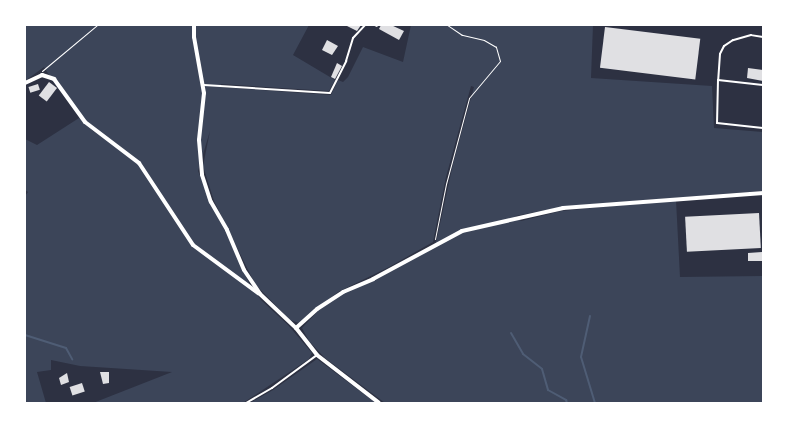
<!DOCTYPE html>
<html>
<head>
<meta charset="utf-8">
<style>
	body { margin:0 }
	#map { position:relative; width:788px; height:428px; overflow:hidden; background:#2d3142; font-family:Jost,sans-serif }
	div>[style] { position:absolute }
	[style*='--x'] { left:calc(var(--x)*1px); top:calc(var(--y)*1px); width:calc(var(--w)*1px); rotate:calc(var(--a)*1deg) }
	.green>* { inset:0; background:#3c4559 }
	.stream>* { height:2px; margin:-1px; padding:0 1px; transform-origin:1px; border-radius:1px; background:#4f5d75 }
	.building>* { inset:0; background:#e0e0e3; transform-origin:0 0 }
	.path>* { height:1px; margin:-0.5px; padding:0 0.5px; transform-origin:0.5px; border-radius:0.5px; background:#fff }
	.service>* { height:2px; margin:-1px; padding:0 1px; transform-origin:1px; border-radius:1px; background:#fff }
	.minor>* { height:4px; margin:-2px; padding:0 2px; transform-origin:2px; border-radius:2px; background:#fff }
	span { translate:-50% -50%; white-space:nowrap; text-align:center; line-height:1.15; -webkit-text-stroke:5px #fff; paint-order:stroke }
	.frame { position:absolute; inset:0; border:26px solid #fff; pointer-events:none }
</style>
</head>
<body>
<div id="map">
	<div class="green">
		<i style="clip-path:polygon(25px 25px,309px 25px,293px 55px,335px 80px,329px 91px,221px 84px,220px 87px,331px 95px,338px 80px,343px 82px,348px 77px,363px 47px,403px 62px,411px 25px,593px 25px,591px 78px,712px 86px,714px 128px,763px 132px,763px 191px,567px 206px,515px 216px,521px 221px,561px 211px,676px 200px,680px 277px,763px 276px,763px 403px,385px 403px,325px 358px,309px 341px,302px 328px,319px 310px,341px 294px,435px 247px,453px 164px,474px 87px,471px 86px,446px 177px,433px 242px,389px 267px,338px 292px,299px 323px,290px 320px,255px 284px,214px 201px,203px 166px,210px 131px,198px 171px,212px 203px,249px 283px,261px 300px,288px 325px,312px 353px,309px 359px,243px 403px,93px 403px,172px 372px,80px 366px,51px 360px,51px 370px,37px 372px,46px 403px,25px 403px,25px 196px,28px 192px,25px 190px,25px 139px,37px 145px,79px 118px,93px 131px,136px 160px,117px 144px,94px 130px,76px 110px,59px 82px,49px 75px,44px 67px,25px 81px)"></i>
		<i style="clip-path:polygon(317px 359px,376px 403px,250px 403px,273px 390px)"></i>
	</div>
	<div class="stream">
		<i style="--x:590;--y:316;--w:42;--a:102.4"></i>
		<i style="--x:581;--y:357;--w:48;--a:73.1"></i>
		<i style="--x:511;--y:333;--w:24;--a:60"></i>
		<i style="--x:523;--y:354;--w:24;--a:38"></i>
		<i style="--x:542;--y:369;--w:22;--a:74"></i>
		<i style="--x:548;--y:390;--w:21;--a:29"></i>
		<i style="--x:566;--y:400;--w:3;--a:72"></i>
		<i style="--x:25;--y:335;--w:43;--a:17.6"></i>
		<i style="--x:66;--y:348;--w:13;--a:61"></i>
	</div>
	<div class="building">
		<i style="clip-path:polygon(345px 25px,361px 25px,357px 31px)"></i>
		<i style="clip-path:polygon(381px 25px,391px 25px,404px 31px,399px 40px,379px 29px)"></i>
		<i style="left:605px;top:27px;width:96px;height:41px;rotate:7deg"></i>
		<i style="clip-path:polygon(327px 40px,338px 46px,332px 55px,322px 50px)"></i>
		<i style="clip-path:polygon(337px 63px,342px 66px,335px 79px,331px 77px)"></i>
		<i style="clip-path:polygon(748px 68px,763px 70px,763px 81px,747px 78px)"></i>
		<i style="left:49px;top:82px;width:10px;height:17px;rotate:37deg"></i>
		<i style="left:38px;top:84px;width:6px;height:10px;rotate:72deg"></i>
		<i style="left:759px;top:213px;width:35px;height:74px;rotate:87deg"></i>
		<i style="clip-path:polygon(762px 252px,763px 261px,748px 261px,748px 253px)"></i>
		<i style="clip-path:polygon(100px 372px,109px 372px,109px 383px,103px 384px)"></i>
		<i style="clip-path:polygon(67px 373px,69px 382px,61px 385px,59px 378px)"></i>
		<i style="left:82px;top:383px;width:9px;height:13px;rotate:72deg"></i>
	</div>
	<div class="path">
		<i style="--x:42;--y:71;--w:72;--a:-39.9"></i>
		<i style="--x:435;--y:239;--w:56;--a:-78.7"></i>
		<i style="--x:446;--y:184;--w:89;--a:-75"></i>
		<i style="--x:469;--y:98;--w:48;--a:-50"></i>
		<i style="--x:500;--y:61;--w:15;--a:-106"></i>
		<i style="--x:496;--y:47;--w:14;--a:-150"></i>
		<i style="--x:484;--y:40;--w:23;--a:-167"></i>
		<i style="--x:462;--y:35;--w:18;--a:-146"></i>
	</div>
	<div class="service">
		<i style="--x:375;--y:25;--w:2;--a:27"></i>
		<i style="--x:763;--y:37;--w:12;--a:-171"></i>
		<i style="--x:751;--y:35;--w:19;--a:164"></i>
		<i style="--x:733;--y:40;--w:11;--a:146"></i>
		<i style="--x:724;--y:46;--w:9;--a:117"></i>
		<i style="--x:720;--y:54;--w:26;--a:94"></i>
		<i style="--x:718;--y:80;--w:45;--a:6.3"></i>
		<i style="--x:718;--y:80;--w:43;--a:91.3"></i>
		<i style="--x:717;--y:123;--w:46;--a:6.2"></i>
		<i style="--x:204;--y:85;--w:126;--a:3.6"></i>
		<i style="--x:330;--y:93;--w:36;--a:-63"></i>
		<i style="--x:346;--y:61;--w:24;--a:-73"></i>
		<i style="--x:353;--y:38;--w:18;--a:-47"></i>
		<i style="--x:246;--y:403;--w:30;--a:-30"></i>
		<i style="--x:272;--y:388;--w:56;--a:-36.3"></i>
	</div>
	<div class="minor">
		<i style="--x:194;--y:25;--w:12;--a:90"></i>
		<i style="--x:194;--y:37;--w:57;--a:79.9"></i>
		<i style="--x:204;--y:93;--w:47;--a:96.1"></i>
		<i style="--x:199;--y:140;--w:35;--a:85"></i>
		<i style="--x:202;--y:175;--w:28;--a:72"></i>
		<i style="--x:211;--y:202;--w:32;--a:60"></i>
		<i style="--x:227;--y:230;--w:43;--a:67"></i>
		<i style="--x:244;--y:270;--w:29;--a:56"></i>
		<i style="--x:260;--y:294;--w:50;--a:43.4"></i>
		<i style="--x:296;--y:328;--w:34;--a:52"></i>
		<i style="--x:317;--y:355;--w:78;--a:37.7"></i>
		<i style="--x:25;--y:83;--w:19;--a:-25"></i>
		<i style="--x:42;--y:75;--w:13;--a:18"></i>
		<i style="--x:54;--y:79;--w:53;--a:54.2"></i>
		<i style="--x:85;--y:122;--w:68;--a:37.2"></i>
		<i style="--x:139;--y:163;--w:98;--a:56.6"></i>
		<i style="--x:193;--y:245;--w:81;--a:36.4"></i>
		<i style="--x:296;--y:328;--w:28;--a:-42"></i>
		<i style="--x:317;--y:309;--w:31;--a:-33"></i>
		<i style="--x:343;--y:292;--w:33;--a:-23"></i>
		<i style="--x:373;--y:279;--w:101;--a:-28.3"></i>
		<i style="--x:462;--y:231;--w:104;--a:-12.8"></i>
		<i style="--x:563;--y:208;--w:201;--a:-4.3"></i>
	</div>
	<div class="frame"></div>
</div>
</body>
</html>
